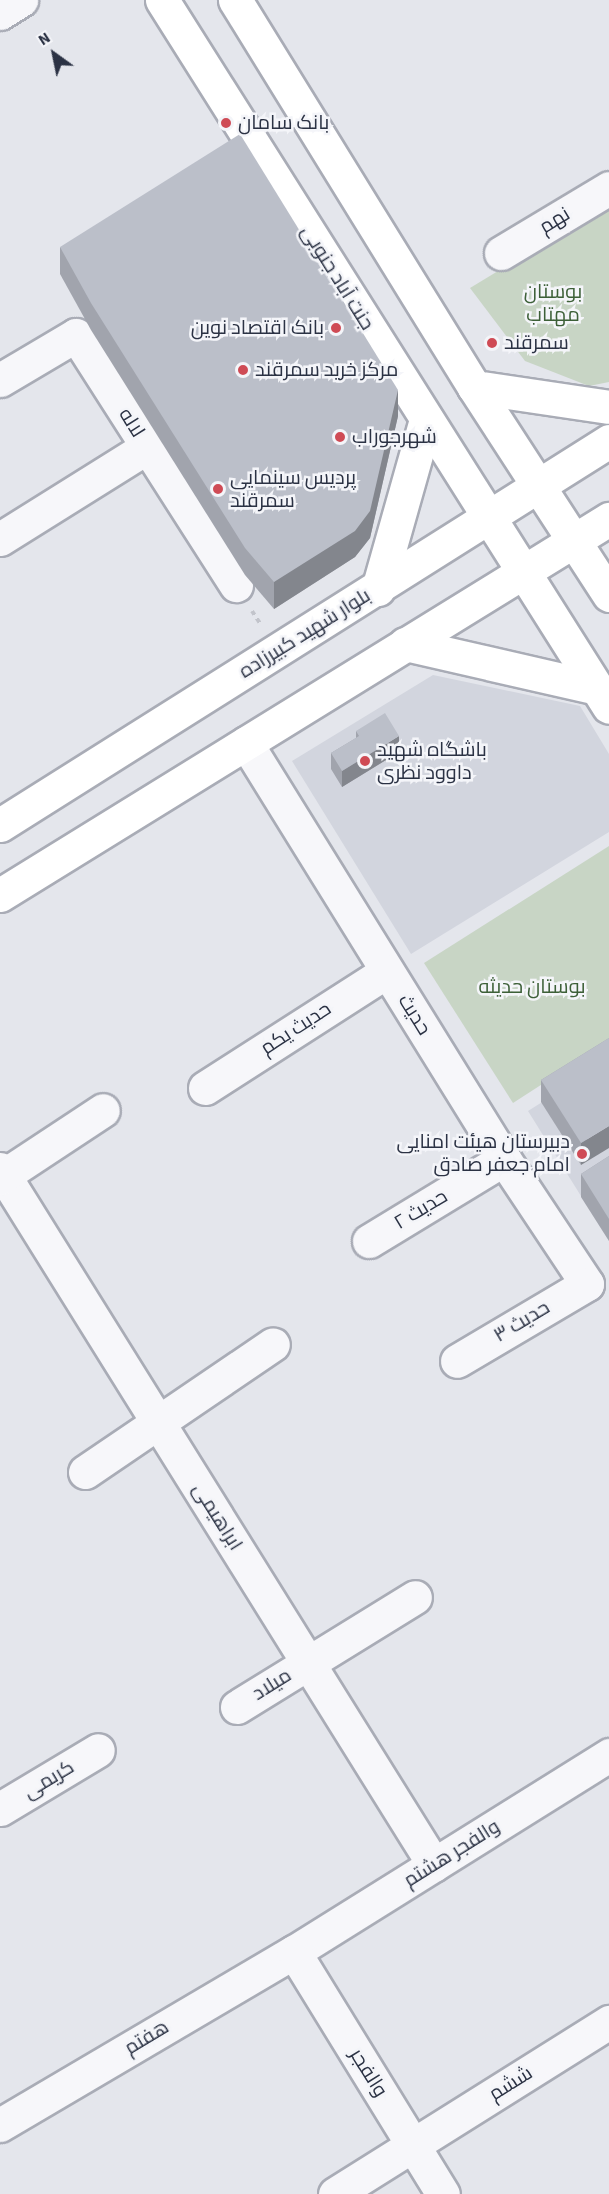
<!DOCTYPE html>
<html>
<head>
<meta charset="utf-8">
<style>
	body { margin:0 }
	#map { position:relative; width:609px; height:2194px; overflow:hidden; background:#e4e6ec; font-family:"Source Sans 3",Cairo,sans-serif }
	div>[style] { position:absolute }
	[style*='--x'] { left:calc(var(--x)*1px); top:calc(var(--y)*1px); width:calc(var(--w)*1px); rotate:calc(var(--a)*1deg) }
	.built>* { inset:0; background:#d2d5de }
	.green>* { inset:0; background:#c8d5c5 }
	.path>* { height:4px; margin-top:-2px; transform-origin:0; background:repeating-linear-gradient(90deg,#c2c4cb 0 4.5px,transparent 0 9px) }
	.roads { filter:drop-shadow(2px 0 #a9acb6) drop-shadow(-2px 0 #a9acb6) drop-shadow(0 2px #a9acb6) drop-shadow(0 -2px #a9acb6) }
	.minor>* { height:33px; margin:-16.5px; padding:0 16.5px; transform-origin:16.5px; border-radius:16.5px; background:#f7f7fa }
	.tertiary>* { height:33px; margin:-16.5px; padding:0 16.5px; transform-origin:16.5px; border-radius:16.5px; background:#f7f7fa }
	.secondary>* { height:33px; margin:-16.5px; padding:0 16.5px; transform-origin:16.5px; border-radius:16.5px; background:#fff }
	.wall>* { inset:0; background:#a1a4ad }
	.shaded-wall>* { inset:0; background:#83868d }
	.building>* { inset:0; background:#bbbfc9 }
	.dots>* { width:16px; height:16px; translate:-50% -50%; box-sizing:border-box; border:3px solid #f4f5f9; border-radius:50% }
	span { translate:-50% -50%; white-space:nowrap; text-align:center; line-height:1.15; -webkit-text-stroke:5px #f4f5f9; paint-order:stroke }
	.poi-label { font-size:20px; color:#2b3244 }
	.left { translate:0 -50%; text-align:left }
	.right { translate:-100% -50%; text-align:right }
	.street-label { font-size:20px; color:#2b3244 }
	.park-label { font-size:20px; color:#3d6038 }
	.north { position:absolute; left:24px; top:24px; width:60px; height:60px; -webkit-text-stroke:4px #f4f5f9; paint-order:stroke; rotate:327deg; font-size:16px; font-weight:700; line-height:24px; text-align:center; color:#2b3244 }
	.north::after { content:''; display:block; margin:auto; width:21px; height:27px; background:#2b3244; clip-path:polygon(50% 0,100% 100%,50% 72%,0 100%) }
</style>
</head>
<body>
<div id="map">
	<div class="built">
		<i style="clip-path:polygon(433px 675px,580px 706px,609px 754px,609px 832px,411px 954px,292px 761px)"></i>
		<i style="clip-path:polygon(609px 1060px,609px 1241px,528px 1111px)"></i>
	</div>
	<div class="green">
		<i style="clip-path:polygon(609px 204px,609px 382px,589px 386px,525px 361px,470px 288px)"></i>
		<i style="clip-path:polygon(609px 846px,609px 1041px,513px 1103px,424px 963px)"></i>
	</div>
	<div class="path">
		<i style="--x:252;--y:611;--w:17;--a:57"></i>
	</div>
	<div class="roads">
		<div class="minor">
			<i style="--x:0;--y:13;--w:25;--a:-32"></i>
			<i style="--x:501;--y:253;--w:126;--a:-31"></i>
			<i style="--x:0;--y:380;--w:88;--a:-30.6"></i>
			<i style="--x:76;--y:335;--w:297;--a:57.4"></i>
			<i style="--x:0;--y:539;--w:173;--a:-32"></i>
			<i style="--x:246;--y:743;--w:490;--a:58.2"></i>
			<i style="--x:504;--y:1159;--w:150;--a:56.4"></i>
			<i style="--x:587;--y:1284;--w:151;--a:149.4"></i>
			<i style="--x:205;--y:1088;--w:216;--a:-32.7"></i>
			<i style="--x:0;--y:1169;--w:820;--a:58.05"></i>
			<i style="--x:0;--y:1178;--w:123;--a:-33.4"></i>
			<i style="--x:369;--y:1241;--w:158;--a:-31.3"></i>
			<i style="--x:85;--y:1472;--w:227;--a:-34.2"></i>
			<i style="--x:237;--y:1707;--w:209;--a:-31.7"></i>
			<i style="--x:0;--y:1809;--w:114;--a:-31"></i>
			<i style="--x:0;--y:2125;--w:341;--a:-30.5"></i>
			<i style="--x:294;--y:1952;--w:372;--a:-32"></i>
			<i style="--x:335;--y:2194;--w:324;--a:-32.1"></i>
		</div>
		<div class="tertiary">
			<i style="--x:294;--y:1952;--w:284;--a:58.4"></i>
		</div>
		<div class="secondary">
			<i style="--x:162;--y:0;--w:836;--a:57.7"></i>
			<i style="--x:235;--y:0;--w:455;--a:58.3"></i>
			<i style="--x:474;--y:387;--w:248;--a:57"></i>
			<i style="--x:474;--y:387;--w:136;--a:8.4"></i>
			<i style="--x:378;--y:589;--w:177;--a:-74.2"></i>
			<i style="--x:405;--y:644;--w:197;--a:12.9"></i>
			<i style="--x:0;--y:825;--w:720;--a:-32.23"></i>
			<i style="--x:0;--y:895;--w:716;--a:-31.69"></i>
		</div>
	</div>
	<div class="wall">
		<i style="clip-path:polygon(60px 247px,398px 416px,370px 538px,355px 557px,274px 609px,245px 575px,91px 330px,60px 274px)"></i>
		<i style="clip-path:polygon(356px 731px,399px 752px,342px 787px,331px 769px,331px 753px,356px 738px)"></i>
		<i style="clip-path:polygon(609px 1038px,581px 1165px,541px 1102px,541px 1080px)"></i>
		<i style="clip-path:polygon(609px 1156px,609px 1241px,581px 1197px,581px 1174px)"></i>
	</div>
	<div class="shaded-wall">
		<i style="clip-path:polygon(398px 390px,398px 416px,370px 538px,355px 557px,274px 609px,274px 582px)"></i>
		<i style="clip-path:polygon(399px 736px,399px 752px,342px 787px,342px 771px)"></i>
		<i style="clip-path:polygon(609px 1126px,609px 1148px,581px 1165px,581px 1143px)"></i>
	</div>
	<div class="building">
		<i style="clip-path:polygon(240px 134px,398px 390px,370px 511px,355px 531px,274px 582px,245px 548px,91px 303px,60px 247px)"></i>
		<i style="clip-path:polygon(385px 713px,399px 736px,342px 771px,331px 753px,359px 736px,356px 731px)"></i>
		<i style="clip-path:polygon(609px 1038px,609px 1126px,581px 1143px,541px 1080px)"></i>
		<i style="clip-path:polygon(609px 1156px,609px 1219px,581px 1174px)"></i>
	</div>
	<div class="dots">
		<i style="left:226px;top:123px;background:#cf4b55"></i>
		<i style="left:336px;top:328px;background:#cf4b55"></i>
		<i style="left:492px;top:343px;background:#cf4b55"></i>
		<i style="left:243px;top:370px;background:#cf4b55"></i>
		<i style="left:340px;top:437px;background:#cf4b55"></i>
		<i style="left:218px;top:489px;background:#cf4b55"></i>
		<i style="left:365px;top:761px;background:#cf4b55"></i>
		<i style="left:582px;top:1154px;background:#cf4b55"></i>
	</div>
	<div class="poi-label">
		<span class="left" style="left:238px;top:123px">بانک سامان</span>
		<span class="right" style="left:324px;top:328px">بانک اقتصاد نوین</span>
		<span class="left" style="left:504px;top:343px">سمرقند</span>
		<span class="left" style="left:255px;top:370px">مرکز خرید سمرقند</span>
		<span class="left" style="left:352px;top:437px">شهرجوراب</span>
		<span class="left" style="left:230px;top:490px">پردیس سینمایی<br>سمرقند</span>
		<span class="left" style="left:377px;top:762px">باشگاه شهید<br>داوود نظری</span>
		<span class="right" style="left:570px;top:1154px">دبیرستان هیئت امنایی<br>امام جعفر صادق</span>
	</div>
	<div class="street-label">
		<span style="left:555px;top:221px;rotate:-31deg">نهم</span>
		<span style="left:337px;top:278px;rotate:58deg">جنت آباد جنوبی</span>
		<span style="left:131px;top:423px;rotate:58deg">لاله</span>
		<span style="left:305px;top:634px;rotate:-32deg">بلوار شهید کبیرزاده</span>
		<span style="left:414px;top:1015px;rotate:58deg">حدیث</span>
		<span style="left:296px;top:1029px;rotate:-33deg">حدیث یکم</span>
		<span style="left:421px;top:1210px;rotate:-31deg">حدیث ۲</span>
		<span style="left:522px;top:1322px;rotate:-31deg">حدیث ۳</span>
		<span style="left:217px;top:1517px;rotate:58deg">ابراهیمی</span>
		<span style="left:272px;top:1685px;rotate:-32deg">میلاد</span>
		<span style="left:49px;top:1780px;rotate:-31deg">کریمی</span>
		<span style="left:452px;top:1854px;rotate:-32deg">والفجر هشتم</span>
		<span style="left:147px;top:2038px;rotate:-31deg">هفتم</span>
		<span style="left:368px;top:2073px;rotate:58deg">والفجر</span>
		<span style="left:511px;top:2084px;rotate:-32deg">ششم</span>
	</div>
	<div class="park-label">
		<span style="left:553px;top:304px">بوستان<br>مهتاب</span>
		<span style="left:532px;top:987px">بوستان حدیثه</span>
	</div>
	<div class="north">N</div>
</div>
</body>
</html>
